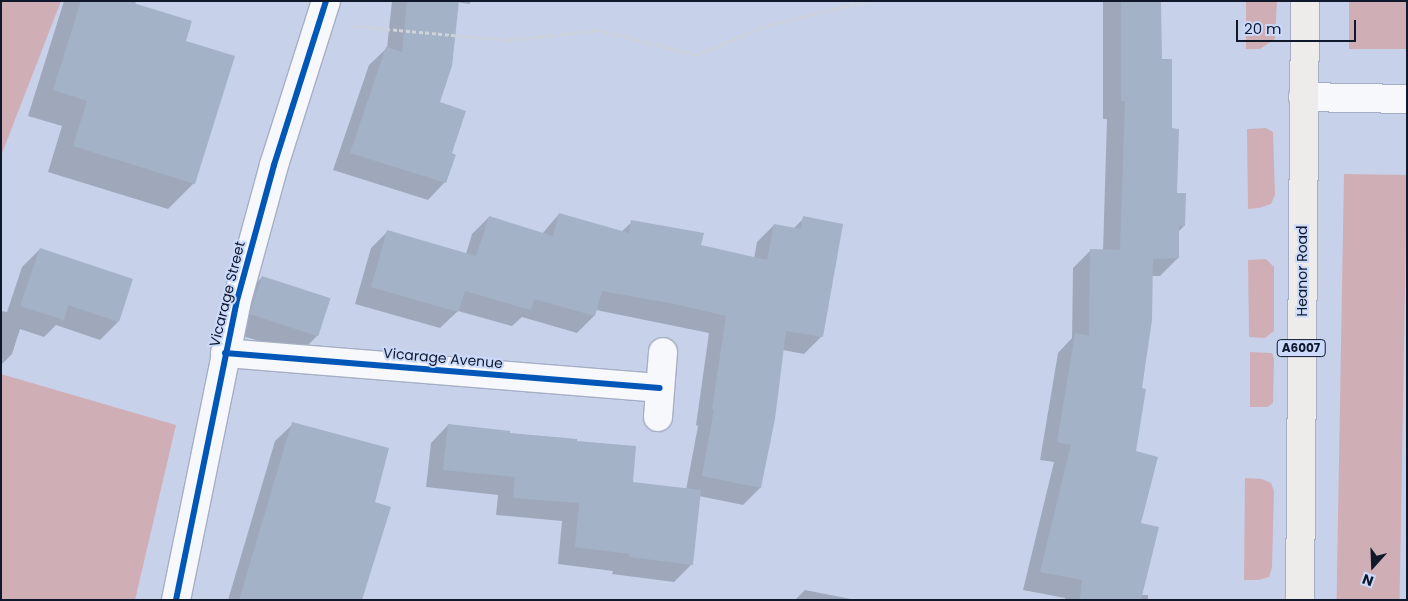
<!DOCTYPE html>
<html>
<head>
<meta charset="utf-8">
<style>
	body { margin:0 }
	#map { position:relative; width:1408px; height:601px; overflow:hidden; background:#c7d2ea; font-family:Poppins,sans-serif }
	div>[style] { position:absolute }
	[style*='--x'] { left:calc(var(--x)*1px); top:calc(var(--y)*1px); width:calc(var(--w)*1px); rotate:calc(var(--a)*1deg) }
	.green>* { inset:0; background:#d0aeb5; transform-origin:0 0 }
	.shadow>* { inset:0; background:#0003 }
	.building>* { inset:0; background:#a3b2c6; transform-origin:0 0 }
	.path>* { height:3px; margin-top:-1.5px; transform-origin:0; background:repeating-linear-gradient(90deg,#cfd2d9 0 4px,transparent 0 6.5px) }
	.roads { filter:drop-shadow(1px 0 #a5afc4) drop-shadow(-1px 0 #a5afc4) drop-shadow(0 1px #a5afc4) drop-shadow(0 -1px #a5afc4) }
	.minor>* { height:28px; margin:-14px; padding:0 14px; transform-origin:14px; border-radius:14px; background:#f7f8fc }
	.major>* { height:28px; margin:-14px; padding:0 14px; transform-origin:14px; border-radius:14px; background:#edecea }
	.cycleway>* { height:6px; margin:-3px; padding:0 3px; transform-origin:3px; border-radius:3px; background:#0057b8 }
	span { translate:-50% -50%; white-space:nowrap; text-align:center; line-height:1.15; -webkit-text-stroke:4px #cbdafb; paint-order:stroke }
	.shield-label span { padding:1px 4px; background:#cbdafb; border:1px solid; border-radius:4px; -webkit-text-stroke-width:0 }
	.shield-label { font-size:12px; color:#10182c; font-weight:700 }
	.street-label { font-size:14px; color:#10182c }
	.frame { position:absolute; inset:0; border:2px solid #10182c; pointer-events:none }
	.north { position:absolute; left:1348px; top:541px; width:50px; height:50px; -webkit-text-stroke:4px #cbdafb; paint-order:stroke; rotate:200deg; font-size:14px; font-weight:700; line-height:20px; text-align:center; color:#10182c }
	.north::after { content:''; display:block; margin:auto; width:18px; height:22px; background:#10182c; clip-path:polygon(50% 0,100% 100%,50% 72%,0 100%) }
	.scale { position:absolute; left:1236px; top:20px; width:120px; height:22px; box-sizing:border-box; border:2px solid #10182c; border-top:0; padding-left:6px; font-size:15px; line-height:18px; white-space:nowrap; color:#10182c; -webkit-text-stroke:4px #cbdafb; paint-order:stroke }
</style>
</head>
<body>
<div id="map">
	<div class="green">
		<i style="clip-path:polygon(1px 1px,61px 1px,1px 156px)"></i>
		<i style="clip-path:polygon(1246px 1px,1277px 1px,1275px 39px,1260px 49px,1246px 49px)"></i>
		<i style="left:1349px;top:1px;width:58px;height:48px"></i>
		<i style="clip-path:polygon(1266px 128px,1273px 132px,1275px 195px,1271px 204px,1259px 208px,1248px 209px,1247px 129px)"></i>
		<i style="left:1344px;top:174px;width:63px;height:426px;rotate:1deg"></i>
		<i style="clip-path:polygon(1266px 259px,1274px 267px,1274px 331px,1265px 338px,1249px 337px,1248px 260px)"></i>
		<i style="clip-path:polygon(1250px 352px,1272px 353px,1274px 359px,1273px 403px,1267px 407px,1250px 407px)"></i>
		<i style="clip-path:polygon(1px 374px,176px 425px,135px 600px,1px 600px)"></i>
		<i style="clip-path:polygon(1245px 478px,1262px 479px,1271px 483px,1274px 491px,1272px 567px,1269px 577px,1259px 580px,1244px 580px)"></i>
	</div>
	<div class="shadow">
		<i style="clip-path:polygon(64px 1px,136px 1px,135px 5px,194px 183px,168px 209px,48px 172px,62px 126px,28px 116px)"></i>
		<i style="clip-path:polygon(392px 1px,472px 1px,469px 4px,457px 2px,439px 103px,445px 182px,428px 200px,333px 170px,369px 65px,387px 48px)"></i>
		<i style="clip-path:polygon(1103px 1px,1160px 1px,1161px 61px,1170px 130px,1175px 194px,1184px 226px,1178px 232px,1178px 258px,1160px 276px,1152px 276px,1134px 452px,1140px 524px,1141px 595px,1148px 595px,1148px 600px,1065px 600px,1065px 598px,1023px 590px,1054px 462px,1040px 460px,1058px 353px,1072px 338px,1073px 268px,1090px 251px,1103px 251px,1107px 119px,1103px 119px)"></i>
		<i style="clip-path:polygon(559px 214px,621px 232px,632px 222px,700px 246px,754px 259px,757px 242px,774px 225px,793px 229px,804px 218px,821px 337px,804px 354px,783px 350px,774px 419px,760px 488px,743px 505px,699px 496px,692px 564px,674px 582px,612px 574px,613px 571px,558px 564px,562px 521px,496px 515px,498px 495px,426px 487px,431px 443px,448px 425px,509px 435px,632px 483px,686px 490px,698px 426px,696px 425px,709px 333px,596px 310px,594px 316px,577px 333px,522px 317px,512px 326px,458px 311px,440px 328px,355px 304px,371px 248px,388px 231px,466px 254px,472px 234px,489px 217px,542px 234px)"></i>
		<i style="clip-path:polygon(40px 249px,118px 322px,100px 340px,56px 325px,44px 337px,20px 329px,12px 354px,2px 364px,1px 311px,7px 312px,22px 267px)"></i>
		<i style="clip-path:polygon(262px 277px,330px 299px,318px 335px,300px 353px,232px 333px,244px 296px)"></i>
		<i style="clip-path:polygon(293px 424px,373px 503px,287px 600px,228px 600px,275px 441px)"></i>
		<i style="clip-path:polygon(805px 590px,856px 600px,795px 600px)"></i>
	</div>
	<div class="building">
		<i style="clip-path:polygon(81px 1px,127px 1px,192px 21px,186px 41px,235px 56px,195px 184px,73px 146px,87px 101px,53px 90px)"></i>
		<i style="clip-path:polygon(407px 1px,459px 1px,452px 66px,440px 102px,466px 111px,452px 153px,456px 155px,446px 183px,350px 153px,386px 47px,402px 52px)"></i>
		<i style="clip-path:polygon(1121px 1px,1161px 1px,1162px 59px,1172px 59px,1172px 128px,1179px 129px,1177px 193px,1186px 193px,1185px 226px,1179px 226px,1179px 258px,1153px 259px,1152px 320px,1142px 388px,1146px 389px,1136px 451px,1158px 457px,1141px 523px,1159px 527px,1141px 600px,1080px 600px,1082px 580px,1040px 572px,1071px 445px,1057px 442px,1075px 333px,1089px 336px,1090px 249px,1120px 250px,1125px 101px,1121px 101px)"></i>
		<i style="clip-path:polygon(559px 213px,629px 233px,631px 220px,704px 233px,701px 245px,767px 260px,774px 224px,801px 229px,803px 216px,843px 224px,823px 337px,786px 331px,775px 419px,761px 488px,702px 476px,714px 409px,712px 409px,726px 316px,675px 304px,602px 291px,595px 316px,534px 299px,531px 310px,465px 291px,458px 312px,371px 287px,387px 230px,476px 256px,489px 216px,553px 236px)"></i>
		<i style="clip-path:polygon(40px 248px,133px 279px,119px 322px,68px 305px,64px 320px,20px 306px)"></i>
		<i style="left:262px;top:276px;width:72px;height:40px;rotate:18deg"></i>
		<i style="clip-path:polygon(292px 422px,389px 448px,375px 502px,391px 507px,362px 600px,239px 600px)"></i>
		<i style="clip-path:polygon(448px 424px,510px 431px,510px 433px,577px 439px,577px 441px,636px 446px,633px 482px,701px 490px,693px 565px,629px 557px,630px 554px,575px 547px,579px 503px,513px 498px,515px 477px,443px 470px)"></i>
	</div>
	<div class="path">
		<i style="--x:354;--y:26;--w:154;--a:5.2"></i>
		<i style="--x:507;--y:40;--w:92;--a:-6.3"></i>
		<i style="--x:598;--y:30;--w:101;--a:14.3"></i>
		<i style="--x:696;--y:55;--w:78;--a:-22.6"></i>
		<i style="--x:768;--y:25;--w:103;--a:-13.5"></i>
	</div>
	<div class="roads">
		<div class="minor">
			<i style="--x:1303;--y:97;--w:104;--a:1.1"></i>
			<i style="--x:225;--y:353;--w:436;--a:4.6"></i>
			<i style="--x:658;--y:417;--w:65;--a:-85.6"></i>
			<i style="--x:176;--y:600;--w:302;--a:-78.5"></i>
			<i style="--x:236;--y:304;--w:144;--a:-74.7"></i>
			<i style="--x:274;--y:165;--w:172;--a:-72.4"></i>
		</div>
		<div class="major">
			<i style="--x:1300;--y:600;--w:599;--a:-89.52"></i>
		</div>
	</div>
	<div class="cycleway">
		<i style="--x:225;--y:353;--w:436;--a:4.6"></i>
		<i style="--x:176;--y:600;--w:302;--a:-78.5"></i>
		<i style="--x:236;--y:304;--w:144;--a:-74.7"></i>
		<i style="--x:274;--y:165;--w:172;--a:-72.4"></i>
	</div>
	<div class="shield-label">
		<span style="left:1301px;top:348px">A6007</span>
	</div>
	<div class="street-label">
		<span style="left:1302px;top:271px;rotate:-90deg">Heanor Road</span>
		<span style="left:227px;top:294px;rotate:-76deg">Vicarage Street</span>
		<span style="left:443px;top:358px;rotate:5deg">Vicarage Avenue</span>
	</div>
	<div class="frame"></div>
	<div class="north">N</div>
	<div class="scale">20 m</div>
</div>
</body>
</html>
